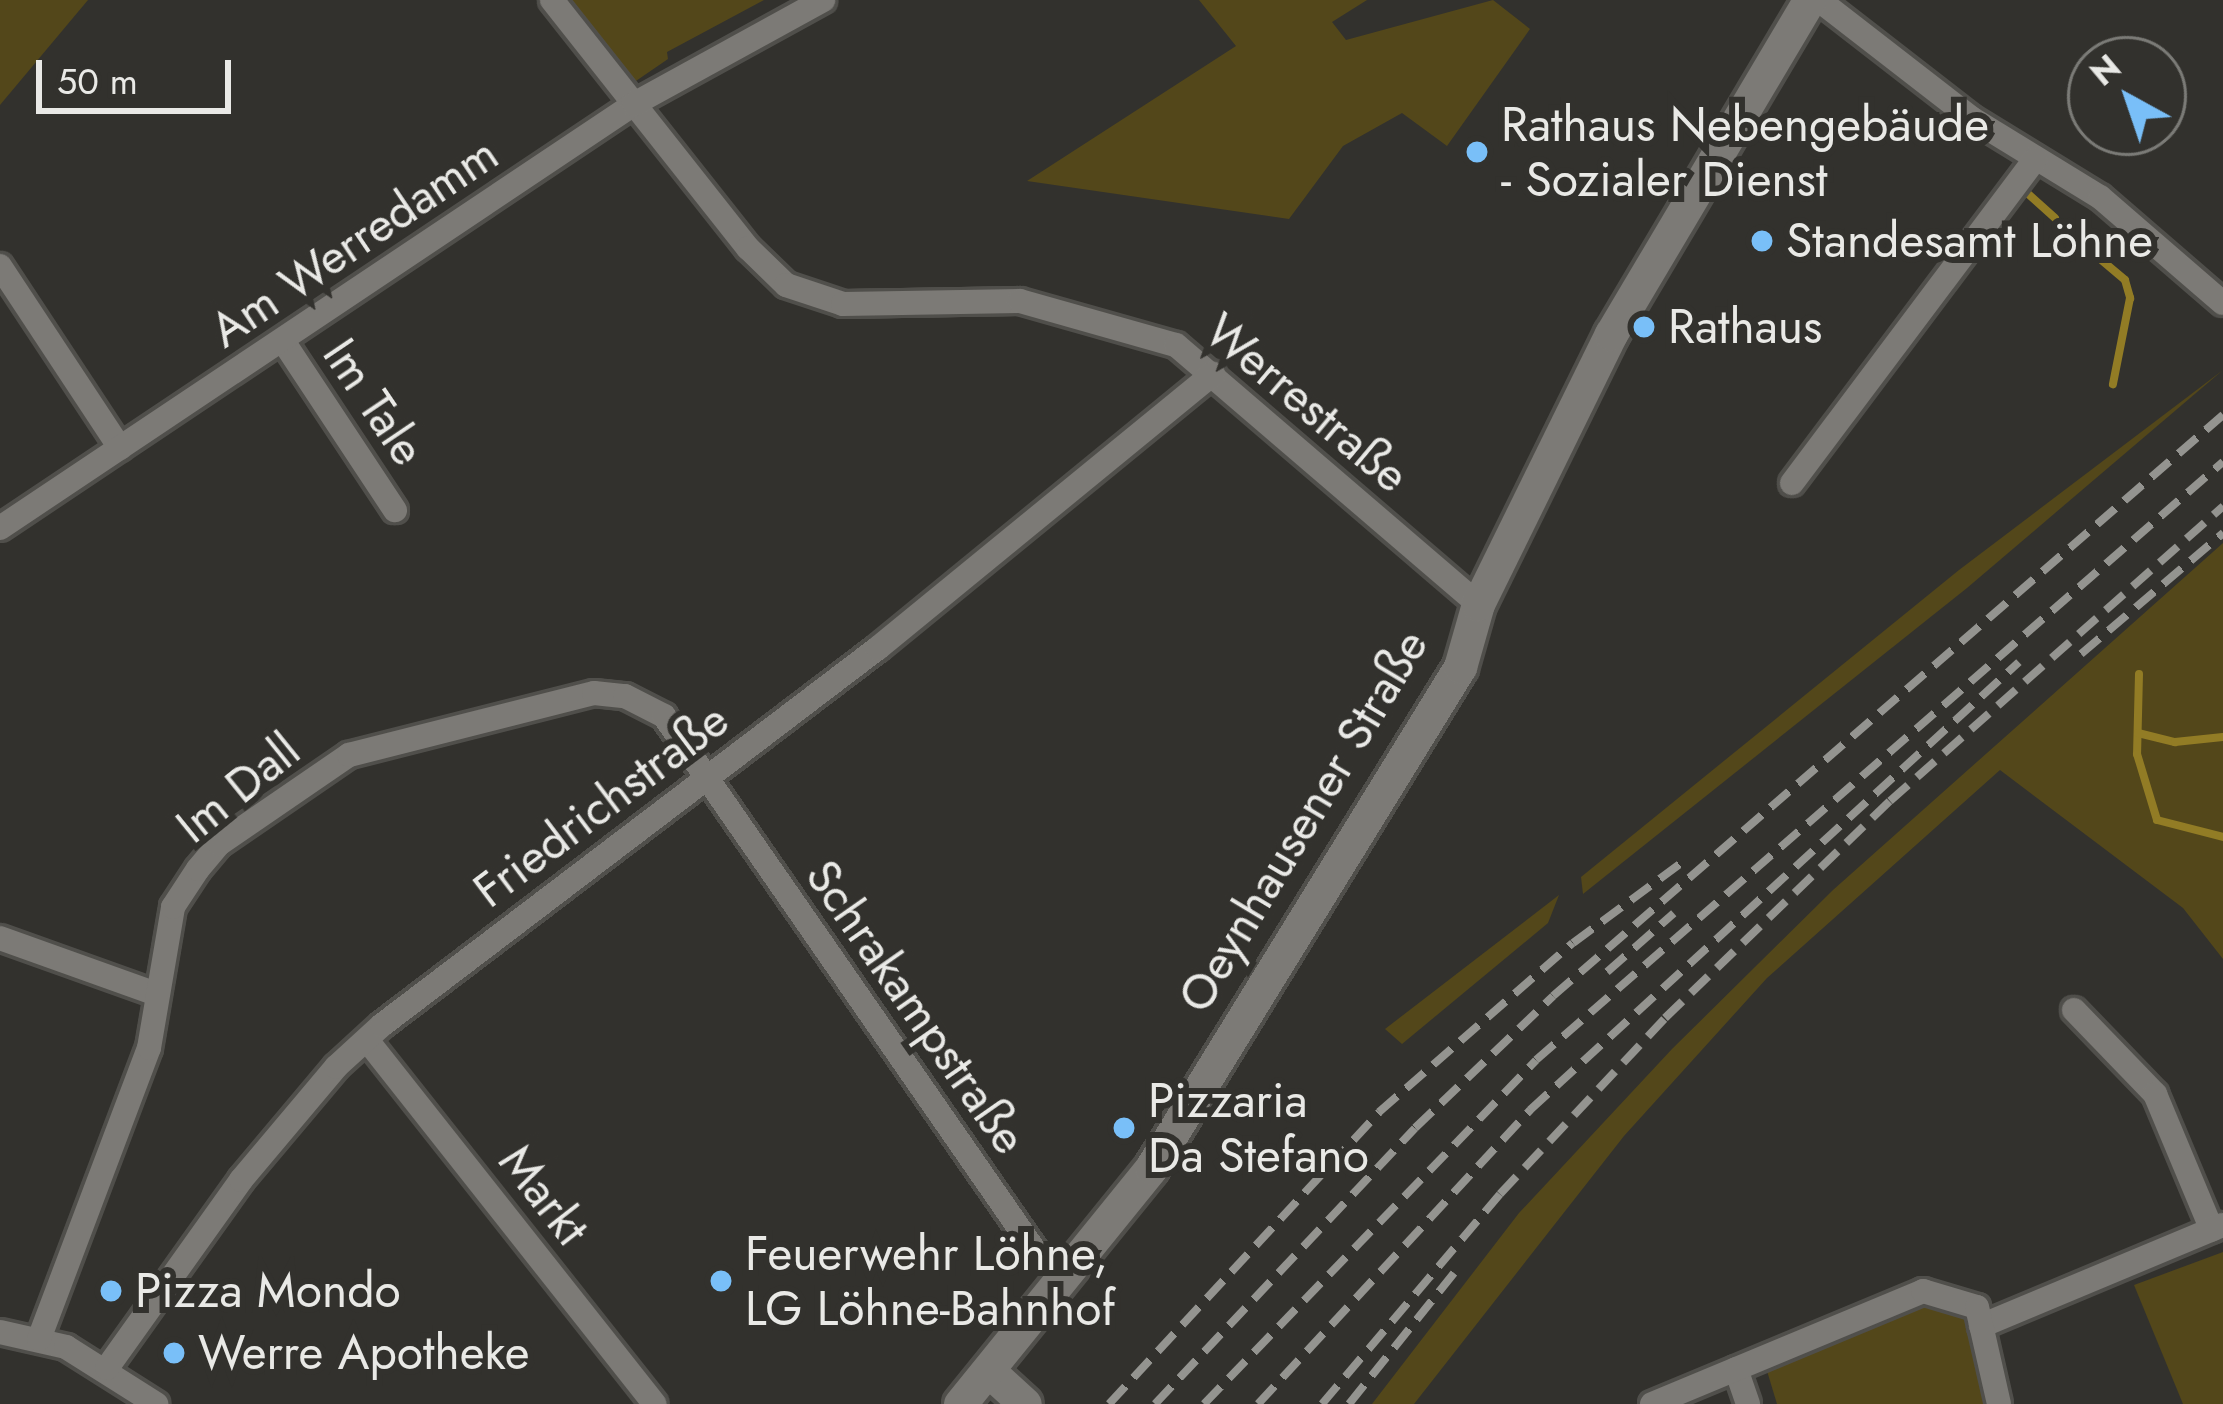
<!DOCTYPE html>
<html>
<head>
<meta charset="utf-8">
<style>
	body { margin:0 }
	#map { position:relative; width:2223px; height:1404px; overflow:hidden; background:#32312d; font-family:Jost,sans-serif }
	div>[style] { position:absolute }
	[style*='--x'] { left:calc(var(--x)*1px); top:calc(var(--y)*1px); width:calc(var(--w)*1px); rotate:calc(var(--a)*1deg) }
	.green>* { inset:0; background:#53471a }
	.stream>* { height:8px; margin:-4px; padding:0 4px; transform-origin:4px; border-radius:4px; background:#927c25 }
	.roads { filter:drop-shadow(3px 0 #504f4b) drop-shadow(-3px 0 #504f4b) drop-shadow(0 3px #504f4b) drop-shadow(0 -3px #504f4b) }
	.street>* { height:24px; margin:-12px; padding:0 12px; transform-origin:12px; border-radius:12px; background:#7c7a76 }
	.secondary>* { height:33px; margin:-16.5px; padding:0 16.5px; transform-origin:16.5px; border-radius:16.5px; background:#7c7a76 }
	.rail>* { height:8px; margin-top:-4px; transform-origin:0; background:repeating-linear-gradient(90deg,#949490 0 24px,transparent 0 36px) }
	.dots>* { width:33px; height:33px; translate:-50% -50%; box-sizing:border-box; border:6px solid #32312d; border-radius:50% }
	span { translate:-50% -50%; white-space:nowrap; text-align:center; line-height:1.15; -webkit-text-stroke:12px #32312d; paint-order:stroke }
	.poi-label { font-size:48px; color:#e9e9e6 }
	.left { translate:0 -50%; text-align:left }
	.street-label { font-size:48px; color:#e9e9e6 }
	.north { position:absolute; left:2067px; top:36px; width:120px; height:120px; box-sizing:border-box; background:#32312d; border:3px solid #7b7b77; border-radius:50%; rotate:320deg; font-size:33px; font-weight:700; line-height:48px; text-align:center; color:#e9e9e6 }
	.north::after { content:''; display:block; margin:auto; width:42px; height:54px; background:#79bff8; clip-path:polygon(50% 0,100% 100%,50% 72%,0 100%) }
	.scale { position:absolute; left:36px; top:60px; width:195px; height:54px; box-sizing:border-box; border:6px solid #e9e9e6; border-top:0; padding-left:15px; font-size:36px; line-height:42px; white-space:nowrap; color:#e9e9e6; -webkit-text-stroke:9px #32312d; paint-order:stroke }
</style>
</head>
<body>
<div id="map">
	<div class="green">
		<i style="clip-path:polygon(0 0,88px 0,0 105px)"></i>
		<i style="clip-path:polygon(561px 0,764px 0,667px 52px,668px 59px,633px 83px)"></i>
		<i style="clip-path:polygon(1199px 0,1367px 0,1332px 22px,1346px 40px,1493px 0,1530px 29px,1447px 146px,1402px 113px,1343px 146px,1289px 219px,1027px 181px,1236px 46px)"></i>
		<i style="clip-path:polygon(2223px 370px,1967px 588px,1583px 894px,1581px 877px,1959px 570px)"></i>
		<i style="clip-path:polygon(2223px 543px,2223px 959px,2183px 908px,2000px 770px,1767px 978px,1624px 1136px,1414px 1404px,1372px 1404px,1519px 1213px,1672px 1049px,1833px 890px)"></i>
		<i style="clip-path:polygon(1559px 895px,1548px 923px,1402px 1044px,1385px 1029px)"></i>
		<i style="clip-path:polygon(2223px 1252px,2223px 1404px,2183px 1404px,2134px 1285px)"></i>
		<i style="clip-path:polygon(1921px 1299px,1966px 1312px,1987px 1404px,1777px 1404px,1764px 1361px)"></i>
	</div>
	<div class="stream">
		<i style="--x:2026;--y:192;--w:39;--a:42"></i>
		<i style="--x:2086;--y:247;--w:51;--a:40.2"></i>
		<i style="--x:2125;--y:280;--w:19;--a:74"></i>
		<i style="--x:2130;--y:298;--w:88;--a:101.2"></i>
		<i style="--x:2139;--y:674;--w:80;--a:91.4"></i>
		<i style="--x:2137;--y:754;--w:69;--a:73.1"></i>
		<i style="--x:2157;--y:820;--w:68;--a:14.4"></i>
		<i style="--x:2138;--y:733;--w:38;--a:14"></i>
		<i style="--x:2175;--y:742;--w:48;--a:-5.9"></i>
	</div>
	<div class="roads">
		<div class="street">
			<i style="--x:552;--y:0;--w:316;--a:51.7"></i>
			<i style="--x:748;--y:248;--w:53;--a:44.2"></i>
			<i style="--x:786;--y:285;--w:60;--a:18.4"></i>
			<i style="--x:843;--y:304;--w:177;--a:-1"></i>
			<i style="--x:1020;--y:301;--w:162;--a:15.8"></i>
			<i style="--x:1176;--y:345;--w:398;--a:40.6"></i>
			<i style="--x:1819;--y:0;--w:192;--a:37.8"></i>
			<i style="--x:1971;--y:118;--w:151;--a:31.5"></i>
			<i style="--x:2100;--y:197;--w:162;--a:40.8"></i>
			<i style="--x:0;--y:266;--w:218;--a:56.6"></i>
			<i style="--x:283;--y:341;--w:203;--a:56.5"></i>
			<i style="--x:1792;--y:483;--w:405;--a:-53.1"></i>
			<i style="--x:0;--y:528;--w:763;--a:-33.77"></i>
			<i style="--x:634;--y:104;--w:216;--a:-28.8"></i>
			<i style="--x:0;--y:938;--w:166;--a:19.7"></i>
			<i style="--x:2074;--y:1010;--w:117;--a:46"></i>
			<i style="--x:2155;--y:1094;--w:147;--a:67.3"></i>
			<i style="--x:367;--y:1040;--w:464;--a:51.7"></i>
			<i style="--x:1981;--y:1326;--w:262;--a:-22.7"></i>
			<i style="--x:0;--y:1332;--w:68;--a:12.8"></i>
			<i style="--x:66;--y:1347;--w:107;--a:32.3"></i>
			<i style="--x:39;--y:1339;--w:311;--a:-69.3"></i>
			<i style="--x:149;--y:1048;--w:143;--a:-80.3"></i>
			<i style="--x:173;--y:907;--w:45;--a:-56.7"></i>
			<i style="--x:198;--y:869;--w:33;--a:-50"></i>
			<i style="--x:219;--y:844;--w:158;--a:-34.4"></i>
			<i style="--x:349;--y:755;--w:253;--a:-14.2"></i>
			<i style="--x:594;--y:693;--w:31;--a:6"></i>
			<i style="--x:625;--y:696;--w:44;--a:27.1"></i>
			<i style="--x:664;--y:716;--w:651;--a:55.26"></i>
			<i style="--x:1035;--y:1251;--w:42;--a:42.1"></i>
			<i style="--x:107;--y:1368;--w:231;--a:-54.5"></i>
			<i style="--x:241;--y:1180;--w:148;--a:-49.9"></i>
			<i style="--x:336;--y:1067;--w:62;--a:-42.4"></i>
			<i style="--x:382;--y:1025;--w:623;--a:-37.24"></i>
			<i style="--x:878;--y:648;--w:433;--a:-39.3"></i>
			<i style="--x:1736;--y:1369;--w:37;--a:71"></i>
			<i style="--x:1652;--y:1404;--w:294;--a:-22.6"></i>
			<i style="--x:1923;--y:1291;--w:56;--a:16.5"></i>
			<i style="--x:1977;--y:1307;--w:99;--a:77.2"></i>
		</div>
		<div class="secondary">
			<i style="--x:990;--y:1372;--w:47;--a:42.4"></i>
			<i style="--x:960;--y:1404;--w:304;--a:-51"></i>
			<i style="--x:1151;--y:1168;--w:589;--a:-58.34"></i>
			<i style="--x:1460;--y:667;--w:66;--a:-74.1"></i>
			<i style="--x:1478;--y:604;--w:301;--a:-63.8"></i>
			<i style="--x:1611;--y:334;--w:388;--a:-59.3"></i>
		</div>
	</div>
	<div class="rail">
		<i style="--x:2081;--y:654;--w:187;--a:-40.4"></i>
		<i style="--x:1607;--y:972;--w:89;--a:-41.4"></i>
		<i style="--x:1109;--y:1404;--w:398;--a:-47.2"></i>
		<i style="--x:1379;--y:1112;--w:257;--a:-41.1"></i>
		<i style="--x:1573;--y:943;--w:143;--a:-36.5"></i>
		<i style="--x:1155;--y:1404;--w:379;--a:-46.7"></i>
		<i style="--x:1415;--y:1128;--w:191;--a:-43.7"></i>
		<i style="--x:1553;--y:996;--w:887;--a:-40.93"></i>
		<i style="--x:1204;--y:1404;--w:478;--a:-46"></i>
		<i style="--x:1536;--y:1060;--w:911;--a:-41.04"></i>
		<i style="--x:1258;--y:1404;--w:401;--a:-47.2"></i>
		<i style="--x:1530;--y:1110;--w:663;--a:-42.49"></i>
		<i style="--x:1322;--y:1404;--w:275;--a:-49.7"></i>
		<i style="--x:1500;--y:1194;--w:241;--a:-46.8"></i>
		<i style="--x:1665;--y:1018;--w:313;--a:-44"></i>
		<i style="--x:1890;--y:801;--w:445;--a:-41.5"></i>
		<i style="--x:1349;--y:1404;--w:168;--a:-51.3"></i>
	</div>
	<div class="dots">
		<i style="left:1477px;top:152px;background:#79bff8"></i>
		<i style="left:1762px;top:241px;background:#79bff8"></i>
		<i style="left:1644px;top:327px;background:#79bff8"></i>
		<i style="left:1124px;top:1128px;background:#79bff8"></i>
		<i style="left:721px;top:1281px;background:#79bff8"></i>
		<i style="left:111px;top:1291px;background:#79bff8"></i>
		<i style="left:174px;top:1353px;background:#79bff8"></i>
	</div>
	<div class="poi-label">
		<span class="left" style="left:1501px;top:152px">Rathaus Nebengebäude<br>- Sozialer Dienst</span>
		<span class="left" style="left:1786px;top:241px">Standesamt Löhne</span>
		<span class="left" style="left:1668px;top:327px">Rathaus</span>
		<span class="left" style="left:1148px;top:1128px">Pizzaria<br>Da Stefano</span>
		<span class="left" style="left:745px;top:1281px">Feuerwehr Löhne,<br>LG Löhne-Bahnhof</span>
		<span class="left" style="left:135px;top:1291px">Pizza Mondo</span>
		<span class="left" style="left:198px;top:1353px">Werre Apotheke</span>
	</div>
	<div class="street-label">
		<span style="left:354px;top:242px;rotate:-34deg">Am Werredamm</span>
		<span style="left:374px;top:402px;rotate:56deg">Im Tale</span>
		<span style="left:1307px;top:403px;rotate:40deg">Werrestraße</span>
		<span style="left:238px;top:788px;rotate:-39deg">Im Dall</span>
		<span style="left:601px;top:805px;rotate:-37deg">Friedrichstraße</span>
		<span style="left:1303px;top:821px;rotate:-59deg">Oeynhausener Straße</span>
		<span style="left:916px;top:1007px;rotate:55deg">Schrakampstraße</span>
		<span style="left:544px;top:1195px;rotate:52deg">Markt</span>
	</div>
	<div class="north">N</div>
	<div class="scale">50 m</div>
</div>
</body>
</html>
